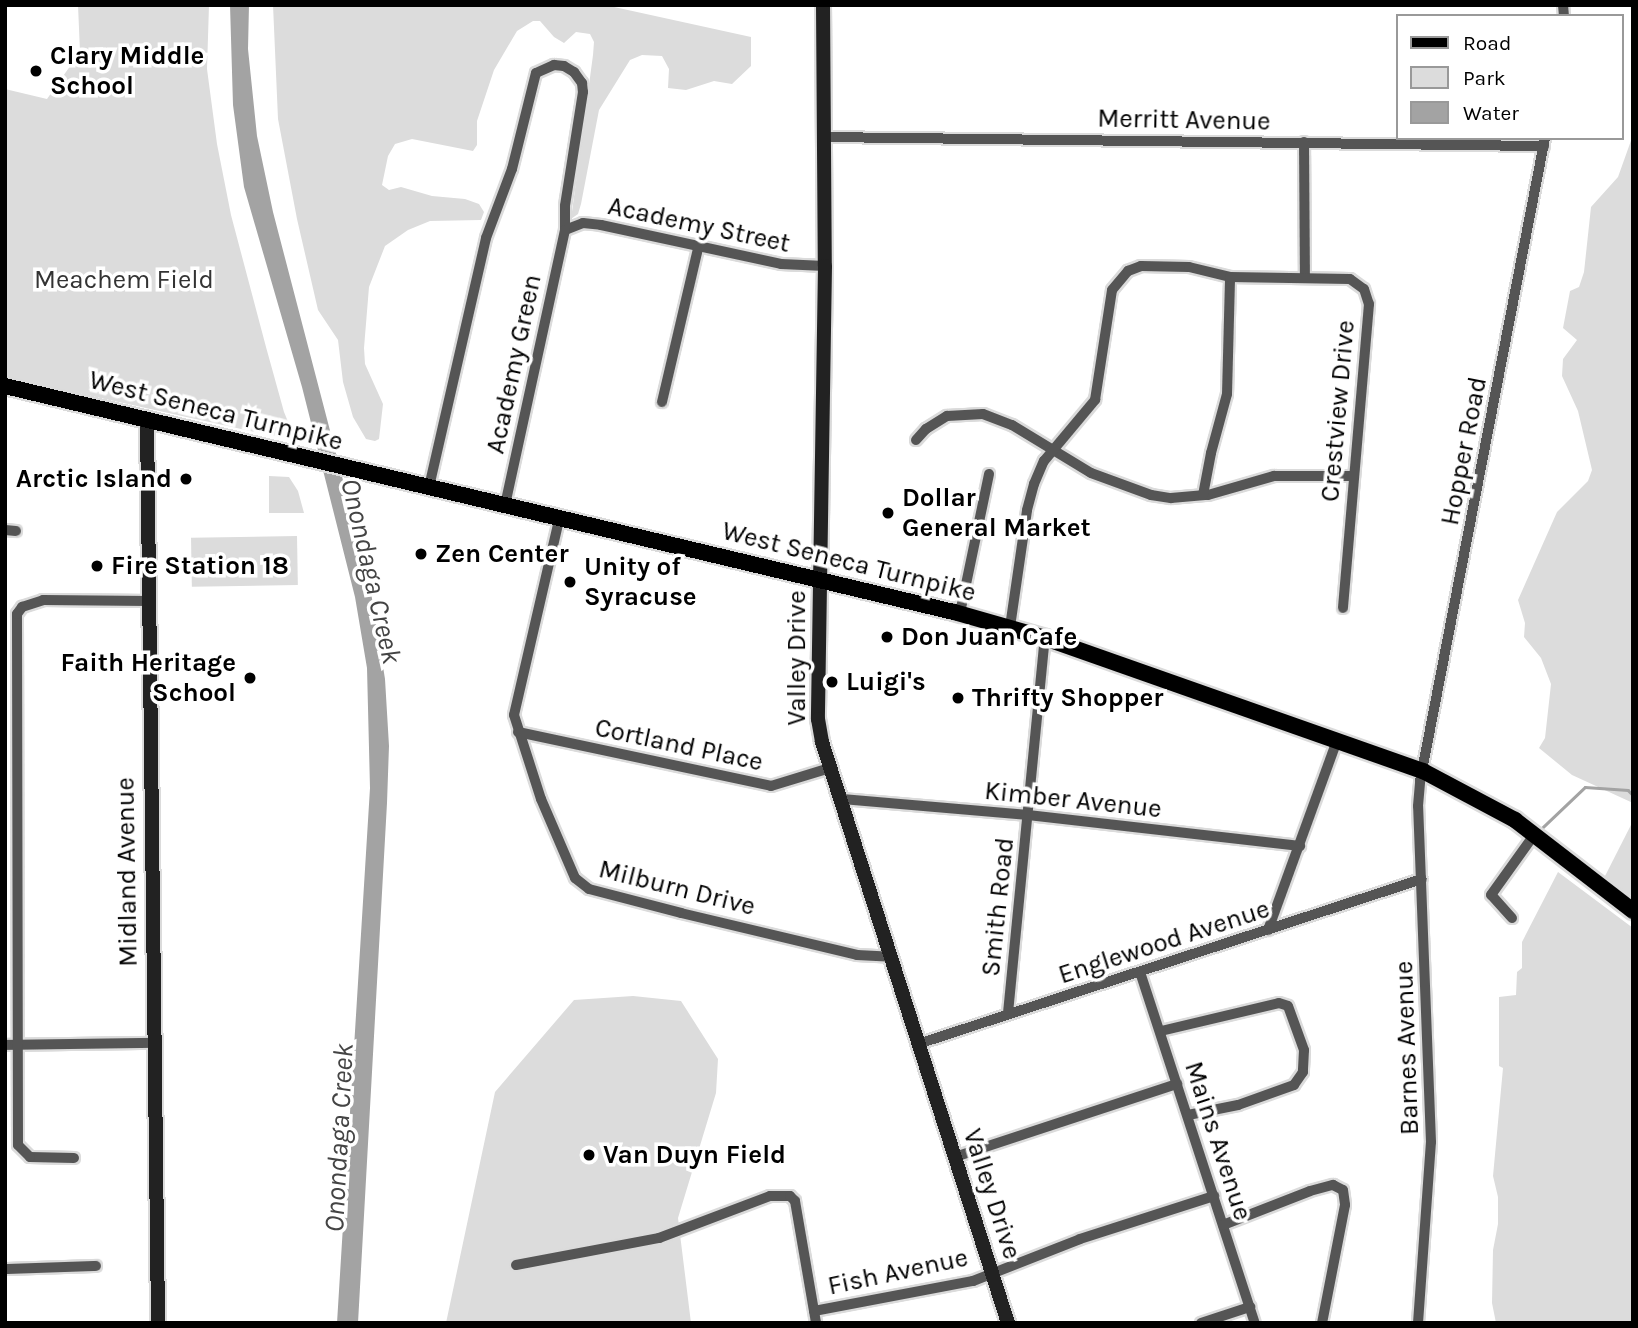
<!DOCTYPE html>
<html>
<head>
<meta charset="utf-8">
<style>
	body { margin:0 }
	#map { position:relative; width:1638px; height:1328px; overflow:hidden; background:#fff; font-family:Karla,sans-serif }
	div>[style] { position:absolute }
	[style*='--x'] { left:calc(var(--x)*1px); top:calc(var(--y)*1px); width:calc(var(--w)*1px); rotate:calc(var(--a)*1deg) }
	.green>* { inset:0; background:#dcdcdc; transform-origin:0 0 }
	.water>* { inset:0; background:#a3a3a3 }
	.stream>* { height:2.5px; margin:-1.25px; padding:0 1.25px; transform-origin:1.25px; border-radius:1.25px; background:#a3a3a3 }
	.roads { filter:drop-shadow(2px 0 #dbdbdb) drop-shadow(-2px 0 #dbdbdb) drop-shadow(0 2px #dbdbdb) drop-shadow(0 -2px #dbdbdb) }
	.street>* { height:10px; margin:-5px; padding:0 5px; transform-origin:5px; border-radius:5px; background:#555 }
	.secondary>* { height:14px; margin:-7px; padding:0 7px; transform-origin:7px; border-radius:7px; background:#222 }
	.primary>* { height:16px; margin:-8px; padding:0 8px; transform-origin:8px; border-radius:8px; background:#000 }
	.dots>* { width:19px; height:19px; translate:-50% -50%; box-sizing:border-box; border:4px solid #fff; border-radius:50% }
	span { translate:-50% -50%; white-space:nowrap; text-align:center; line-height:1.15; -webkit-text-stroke:7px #fff; paint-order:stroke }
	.poi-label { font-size:26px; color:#000; font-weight:700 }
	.left { translate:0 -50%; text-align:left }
	.right { translate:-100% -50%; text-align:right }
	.street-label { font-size:26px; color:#000 }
	.park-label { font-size:26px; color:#333 }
	.water-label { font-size:28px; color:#444; font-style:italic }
	.frame { position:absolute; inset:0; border:7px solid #000; pointer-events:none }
	.legend { position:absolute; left:1396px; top:14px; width:228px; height:126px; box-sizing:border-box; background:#fff; border:2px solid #999; margin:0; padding:9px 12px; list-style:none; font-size:21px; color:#000 }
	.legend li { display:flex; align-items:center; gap:14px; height:35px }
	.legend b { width:35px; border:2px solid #999 }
</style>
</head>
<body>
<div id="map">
	<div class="green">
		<i style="clip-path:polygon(78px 5px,209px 5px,207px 69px,217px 144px,231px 215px,266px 347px,284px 412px,296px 441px,5px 377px,5px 89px,47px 99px,80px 52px)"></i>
		<i style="clip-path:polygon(273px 5px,605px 5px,751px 37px,751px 66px,732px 84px,714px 81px,686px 90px,668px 88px,669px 69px,662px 56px,642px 55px,630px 60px,599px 110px,581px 204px,578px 214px,571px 219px,593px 55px,594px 42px,590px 34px,576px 32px,564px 43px,554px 37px,540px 21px,533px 21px,517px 31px,494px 70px,477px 121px,477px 145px,473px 151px,412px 139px,395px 144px,388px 156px,382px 185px,389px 190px,401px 187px,432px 196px,465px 199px,479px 204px,484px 212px,481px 220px,430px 221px,408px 230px,385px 246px,369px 287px,364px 348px,365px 364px,383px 404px,379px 439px,375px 441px,366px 439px,353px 417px,343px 382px,338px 340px,318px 310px,297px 219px,278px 119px)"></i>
		<i style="clip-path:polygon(1633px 135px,1633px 803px,1572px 775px,1539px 748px,1545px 738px,1551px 684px,1541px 658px,1524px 637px,1525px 623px,1518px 600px,1557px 512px,1588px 481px,1592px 470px,1578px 411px,1562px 376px,1563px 359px,1577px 340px,1563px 328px,1570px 291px,1579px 287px,1584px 272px,1591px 207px,1618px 177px)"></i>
		<i style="clip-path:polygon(269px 476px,289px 477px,298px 491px,304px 513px,269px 513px)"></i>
		<i style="left:297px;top:536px;width:49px;height:106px;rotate:89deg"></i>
		<i style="clip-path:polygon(1633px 821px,1633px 897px,1604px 878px)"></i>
		<i style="clip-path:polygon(1558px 872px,1633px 928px,1633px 1323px,1496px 1323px,1492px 1303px,1493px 1250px,1498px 1224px,1498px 1197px,1493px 1176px,1503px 1068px,1499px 1066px,1499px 997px,1516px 995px,1517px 972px,1522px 968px,1522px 942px)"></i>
		<i style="clip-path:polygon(633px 996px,681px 1001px,718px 1059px,716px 1093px,678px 1218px,691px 1323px,446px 1323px,495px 1092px,574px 1000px)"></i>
	</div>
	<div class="water">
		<i style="clip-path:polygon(230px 5px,249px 5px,248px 49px,257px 136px,273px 212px,369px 580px,385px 679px,389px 746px,387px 803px,358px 1323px,337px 1323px,370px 788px,367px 668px,355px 597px,302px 387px,244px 187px,233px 105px)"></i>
	</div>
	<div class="stream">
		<i style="--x:1542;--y:828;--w:59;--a:-43.6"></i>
		<i style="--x:1585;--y:787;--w:43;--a:4"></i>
		<i style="--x:1628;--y:790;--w:7;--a:45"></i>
	</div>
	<div class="roads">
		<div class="street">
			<i style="--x:1563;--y:5;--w:11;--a:85"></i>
			<i style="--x:823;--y:137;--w:721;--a:0.72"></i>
			<i style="--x:1304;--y:142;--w:135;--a:89.6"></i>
			<i style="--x:565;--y:230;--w:19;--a:-21"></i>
			<i style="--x:583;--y:223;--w:18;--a:6"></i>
			<i style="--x:601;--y:225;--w:184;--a:12.2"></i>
			<i style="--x:781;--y:264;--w:44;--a:2.6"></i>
			<i style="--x:662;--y:402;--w:158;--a:-76.8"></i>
			<i style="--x:916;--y:440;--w:15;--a:-48"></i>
			<i style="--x:926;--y:429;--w:25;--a:-32"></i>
			<i style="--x:947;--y:416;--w:36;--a:-3"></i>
			<i style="--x:983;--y:414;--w:31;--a:21"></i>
			<i style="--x:1012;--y:425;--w:92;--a:31.3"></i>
			<i style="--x:1091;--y:473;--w:64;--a:20.1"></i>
			<i style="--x:1151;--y:495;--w:20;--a:9"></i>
			<i style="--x:1171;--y:498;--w:37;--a:-5"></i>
			<i style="--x:1208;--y:495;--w:69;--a:-16.1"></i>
			<i style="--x:1274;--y:476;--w:80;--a:0"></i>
			<i style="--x:429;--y:487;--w:255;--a:-77.1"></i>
			<i style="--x:486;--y:238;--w:74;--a:-69.4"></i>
			<i style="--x:512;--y:169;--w:99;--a:-76"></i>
			<i style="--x:536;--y:73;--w:20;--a:-24"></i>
			<i style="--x:554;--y:65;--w:10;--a:6"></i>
			<i style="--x:564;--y:66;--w:12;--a:31"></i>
			<i style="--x:574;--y:72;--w:14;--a:54"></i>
			<i style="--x:582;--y:83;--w:9;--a:84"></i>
			<i style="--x:583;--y:92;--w:115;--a:99"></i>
			<i style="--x:565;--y:206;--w:24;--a:90"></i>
			<i style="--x:565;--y:230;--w:282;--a:102.3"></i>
			<i style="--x:1203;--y:495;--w:43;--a:-79.2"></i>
			<i style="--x:1211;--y:453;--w:61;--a:-74.8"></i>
			<i style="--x:1227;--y:394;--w:117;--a:-88.5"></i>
			<i style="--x:559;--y:520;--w:200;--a:103"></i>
			<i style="--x:514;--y:715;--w:88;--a:72.2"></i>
			<i style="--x:541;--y:799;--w:86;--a:66.7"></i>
			<i style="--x:575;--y:878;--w:18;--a:38"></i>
			<i style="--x:589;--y:889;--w:95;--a:14.6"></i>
			<i style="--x:681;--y:913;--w:181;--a:13.4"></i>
			<i style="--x:857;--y:955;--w:34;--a:3"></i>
			<i style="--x:5;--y:530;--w:11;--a:5"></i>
			<i style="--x:960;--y:613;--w:142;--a:-78.2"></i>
			<i style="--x:1010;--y:627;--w:118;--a:-81.7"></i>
			<i style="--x:1027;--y:510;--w:27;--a:-75"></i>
			<i style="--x:1034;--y:484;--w:25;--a:-67"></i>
			<i style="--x:1044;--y:461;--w:80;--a:-50.1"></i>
			<i style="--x:1095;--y:400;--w:111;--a:-81.2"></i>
			<i style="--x:1112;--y:290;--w:25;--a:-50"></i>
			<i style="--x:1128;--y:271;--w:14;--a:-21"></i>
			<i style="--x:1141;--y:266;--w:48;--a:1.2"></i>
			<i style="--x:1189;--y:267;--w:42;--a:13.7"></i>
			<i style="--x:1230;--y:277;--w:120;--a:1"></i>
			<i style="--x:1350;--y:279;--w:17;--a:36"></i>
			<i style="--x:1364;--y:289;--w:16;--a:72"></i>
			<i style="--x:1369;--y:304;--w:305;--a:94.9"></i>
			<i style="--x:518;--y:732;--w:259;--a:12"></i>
			<i style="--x:771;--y:786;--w:62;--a:-17"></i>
			<i style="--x:842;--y:799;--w:187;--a:4.9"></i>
			<i style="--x:1028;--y:815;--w:274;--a:6.5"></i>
			<i style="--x:1512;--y:918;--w:31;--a:-132"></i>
			<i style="--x:1491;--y:895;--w:74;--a:-54.4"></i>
			<i style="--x:1268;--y:930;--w:202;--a:-70"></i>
			<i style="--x:1140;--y:972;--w:369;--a:71.9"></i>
			<i style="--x:1008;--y:1013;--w:377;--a:-84.4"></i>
			<i style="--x:1161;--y:1031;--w:121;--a:-13.3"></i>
			<i style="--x:1279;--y:1003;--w:9;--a:18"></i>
			<i style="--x:1288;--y:1006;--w:47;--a:70"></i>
			<i style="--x:1304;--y:1050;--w:22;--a:93"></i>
			<i style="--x:1303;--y:1072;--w:16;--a:125"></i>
			<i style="--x:1294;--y:1085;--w:59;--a:160.3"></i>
			<i style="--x:1238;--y:1105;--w:51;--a:168.7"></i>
			<i style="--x:918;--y:1044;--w:530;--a:-18.13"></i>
			<i style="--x:5;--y:1045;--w:148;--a:-0.8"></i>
			<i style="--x:955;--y:1157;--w:234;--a:-18.2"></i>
			<i style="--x:74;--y:1158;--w:44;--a:-178.7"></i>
			<i style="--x:30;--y:1157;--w:17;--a:-135"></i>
			<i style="--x:18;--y:1145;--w:531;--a:-90.11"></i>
			<i style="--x:17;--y:614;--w:9;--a:-54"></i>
			<i style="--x:22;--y:607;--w:22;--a:-18"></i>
			<i style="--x:43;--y:600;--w:106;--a:0.5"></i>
			<i style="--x:1223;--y:1225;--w:93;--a:-21.3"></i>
			<i style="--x:1310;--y:1191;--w:24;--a:-15"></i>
			<i style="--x:1333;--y:1185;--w:11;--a:27"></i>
			<i style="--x:1343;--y:1190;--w:15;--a:82"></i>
			<i style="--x:1345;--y:1205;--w:120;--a:101"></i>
			<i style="--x:516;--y:1265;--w:146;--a:-10.7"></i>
			<i style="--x:659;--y:1238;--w:119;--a:-20.7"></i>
			<i style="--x:770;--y:1196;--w:20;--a:0"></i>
			<i style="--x:790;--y:1196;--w:7;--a:45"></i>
			<i style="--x:795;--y:1201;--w:124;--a:80.2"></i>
			<i style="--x:5;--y:1269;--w:91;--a:-1.9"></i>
			<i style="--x:814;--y:1311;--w:162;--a:-10.7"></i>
			<i style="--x:973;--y:1281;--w:115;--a:-21.4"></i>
			<i style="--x:1080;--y:1239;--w:141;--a:-17.8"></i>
			<i style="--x:1201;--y:1323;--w:52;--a:-18.1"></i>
			<i style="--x:1418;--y:1323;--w:181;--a:-85.9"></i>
			<i style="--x:1431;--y:1142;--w:336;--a:-92.2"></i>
			<i style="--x:1418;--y:806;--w:25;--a:-85"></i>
			<i style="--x:1420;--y:781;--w:655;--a:-79"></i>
		</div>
		<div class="secondary">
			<i style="--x:823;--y:5;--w:261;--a:89.6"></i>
			<i style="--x:825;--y:266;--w:453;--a:90.9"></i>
			<i style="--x:818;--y:719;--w:23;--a:80"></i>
			<i style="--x:822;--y:742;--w:610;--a:72.25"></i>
			<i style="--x:147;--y:420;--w:903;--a:89.3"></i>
		</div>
		<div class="primary">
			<i style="--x:5;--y:386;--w:976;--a:13.4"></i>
			<i style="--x:954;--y:612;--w:95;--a:15.9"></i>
			<i style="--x:1045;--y:638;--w:401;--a:19.4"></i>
			<i style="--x:1423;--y:771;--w:104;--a:28"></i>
			<i style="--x:1515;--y:820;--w:149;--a:37.6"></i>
		</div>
	</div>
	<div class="dots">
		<i style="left:36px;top:71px;background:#000"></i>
		<i style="left:186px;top:479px;background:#000"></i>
		<i style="left:888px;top:513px;background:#000"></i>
		<i style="left:421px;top:554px;background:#000"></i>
		<i style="left:97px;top:566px;background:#000"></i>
		<i style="left:570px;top:582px;background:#000"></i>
		<i style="left:887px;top:637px;background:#000"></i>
		<i style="left:250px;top:678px;background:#000"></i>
		<i style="left:832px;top:682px;background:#000"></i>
		<i style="left:958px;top:698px;background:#000"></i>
		<i style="left:589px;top:1155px;background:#000"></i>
	</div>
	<div class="poi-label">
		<span class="left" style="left:50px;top:71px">Clary Middle<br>School</span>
		<span class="right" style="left:172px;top:479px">Arctic Island</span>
		<span class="left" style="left:902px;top:513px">Dollar<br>General Market</span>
		<span class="left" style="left:435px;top:554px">Zen Center</span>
		<span class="left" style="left:111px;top:566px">Fire Station 18</span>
		<span class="left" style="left:584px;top:582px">Unity of<br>Syracuse</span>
		<span class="left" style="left:901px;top:637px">Don Juan Cafe</span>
		<span class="right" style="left:236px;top:678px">Faith Heritage<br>School</span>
		<span class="left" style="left:846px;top:682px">Luigi's</span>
		<span class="left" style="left:972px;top:698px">Thrifty Shopper</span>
		<span class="left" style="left:603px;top:1155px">Van Duyn Field</span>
	</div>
	<div class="street-label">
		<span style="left:1184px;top:120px;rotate:1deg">Merritt Avenue</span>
		<span style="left:699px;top:225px;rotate:12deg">Academy Street</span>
		<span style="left:514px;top:364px;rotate:-78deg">Academy Green</span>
		<span style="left:216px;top:411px;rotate:14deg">West Seneca Turnpike</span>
		<span style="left:1338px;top:411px;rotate:-85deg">Crestview Drive</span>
		<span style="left:1464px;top:451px;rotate:-79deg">Hopper Road</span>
		<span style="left:849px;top:562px;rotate:14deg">West Seneca Turnpike</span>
		<span style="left:797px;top:658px;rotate:-90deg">Valley Drive</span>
		<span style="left:679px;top:745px;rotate:12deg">Cortland Place</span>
		<span style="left:1073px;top:800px;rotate:6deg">Kimber Avenue</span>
		<span style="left:127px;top:872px;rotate:-91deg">Midland Avenue</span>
		<span style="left:677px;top:888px;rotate:14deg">Milburn Drive</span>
		<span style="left:998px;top:907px;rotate:-84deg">Smith Road</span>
		<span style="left:1164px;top:942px;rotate:-18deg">Englewood Avenue</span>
		<span style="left:1407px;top:1048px;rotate:-92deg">Barnes Avenue</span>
		<span style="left:1218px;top:1141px;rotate:72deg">Mains Avenue</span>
		<span style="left:992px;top:1194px;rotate:72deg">Valley Drive</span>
		<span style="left:898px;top:1272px;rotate:-12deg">Fish Avenue</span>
	</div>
	<div class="park-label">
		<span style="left:124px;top:280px">Meachem Field</span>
	</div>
	<div class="water-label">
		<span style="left:371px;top:571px;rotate:77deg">Onondaga Creek</span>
		<span style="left:339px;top:1138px;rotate:-87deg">Onondaga Creek</span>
	</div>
	<div class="frame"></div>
	<ul class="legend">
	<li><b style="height:9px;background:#000"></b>Road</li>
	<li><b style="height:19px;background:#dcdcdc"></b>Park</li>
	<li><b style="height:19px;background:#a3a3a3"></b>Water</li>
	</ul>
</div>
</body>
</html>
